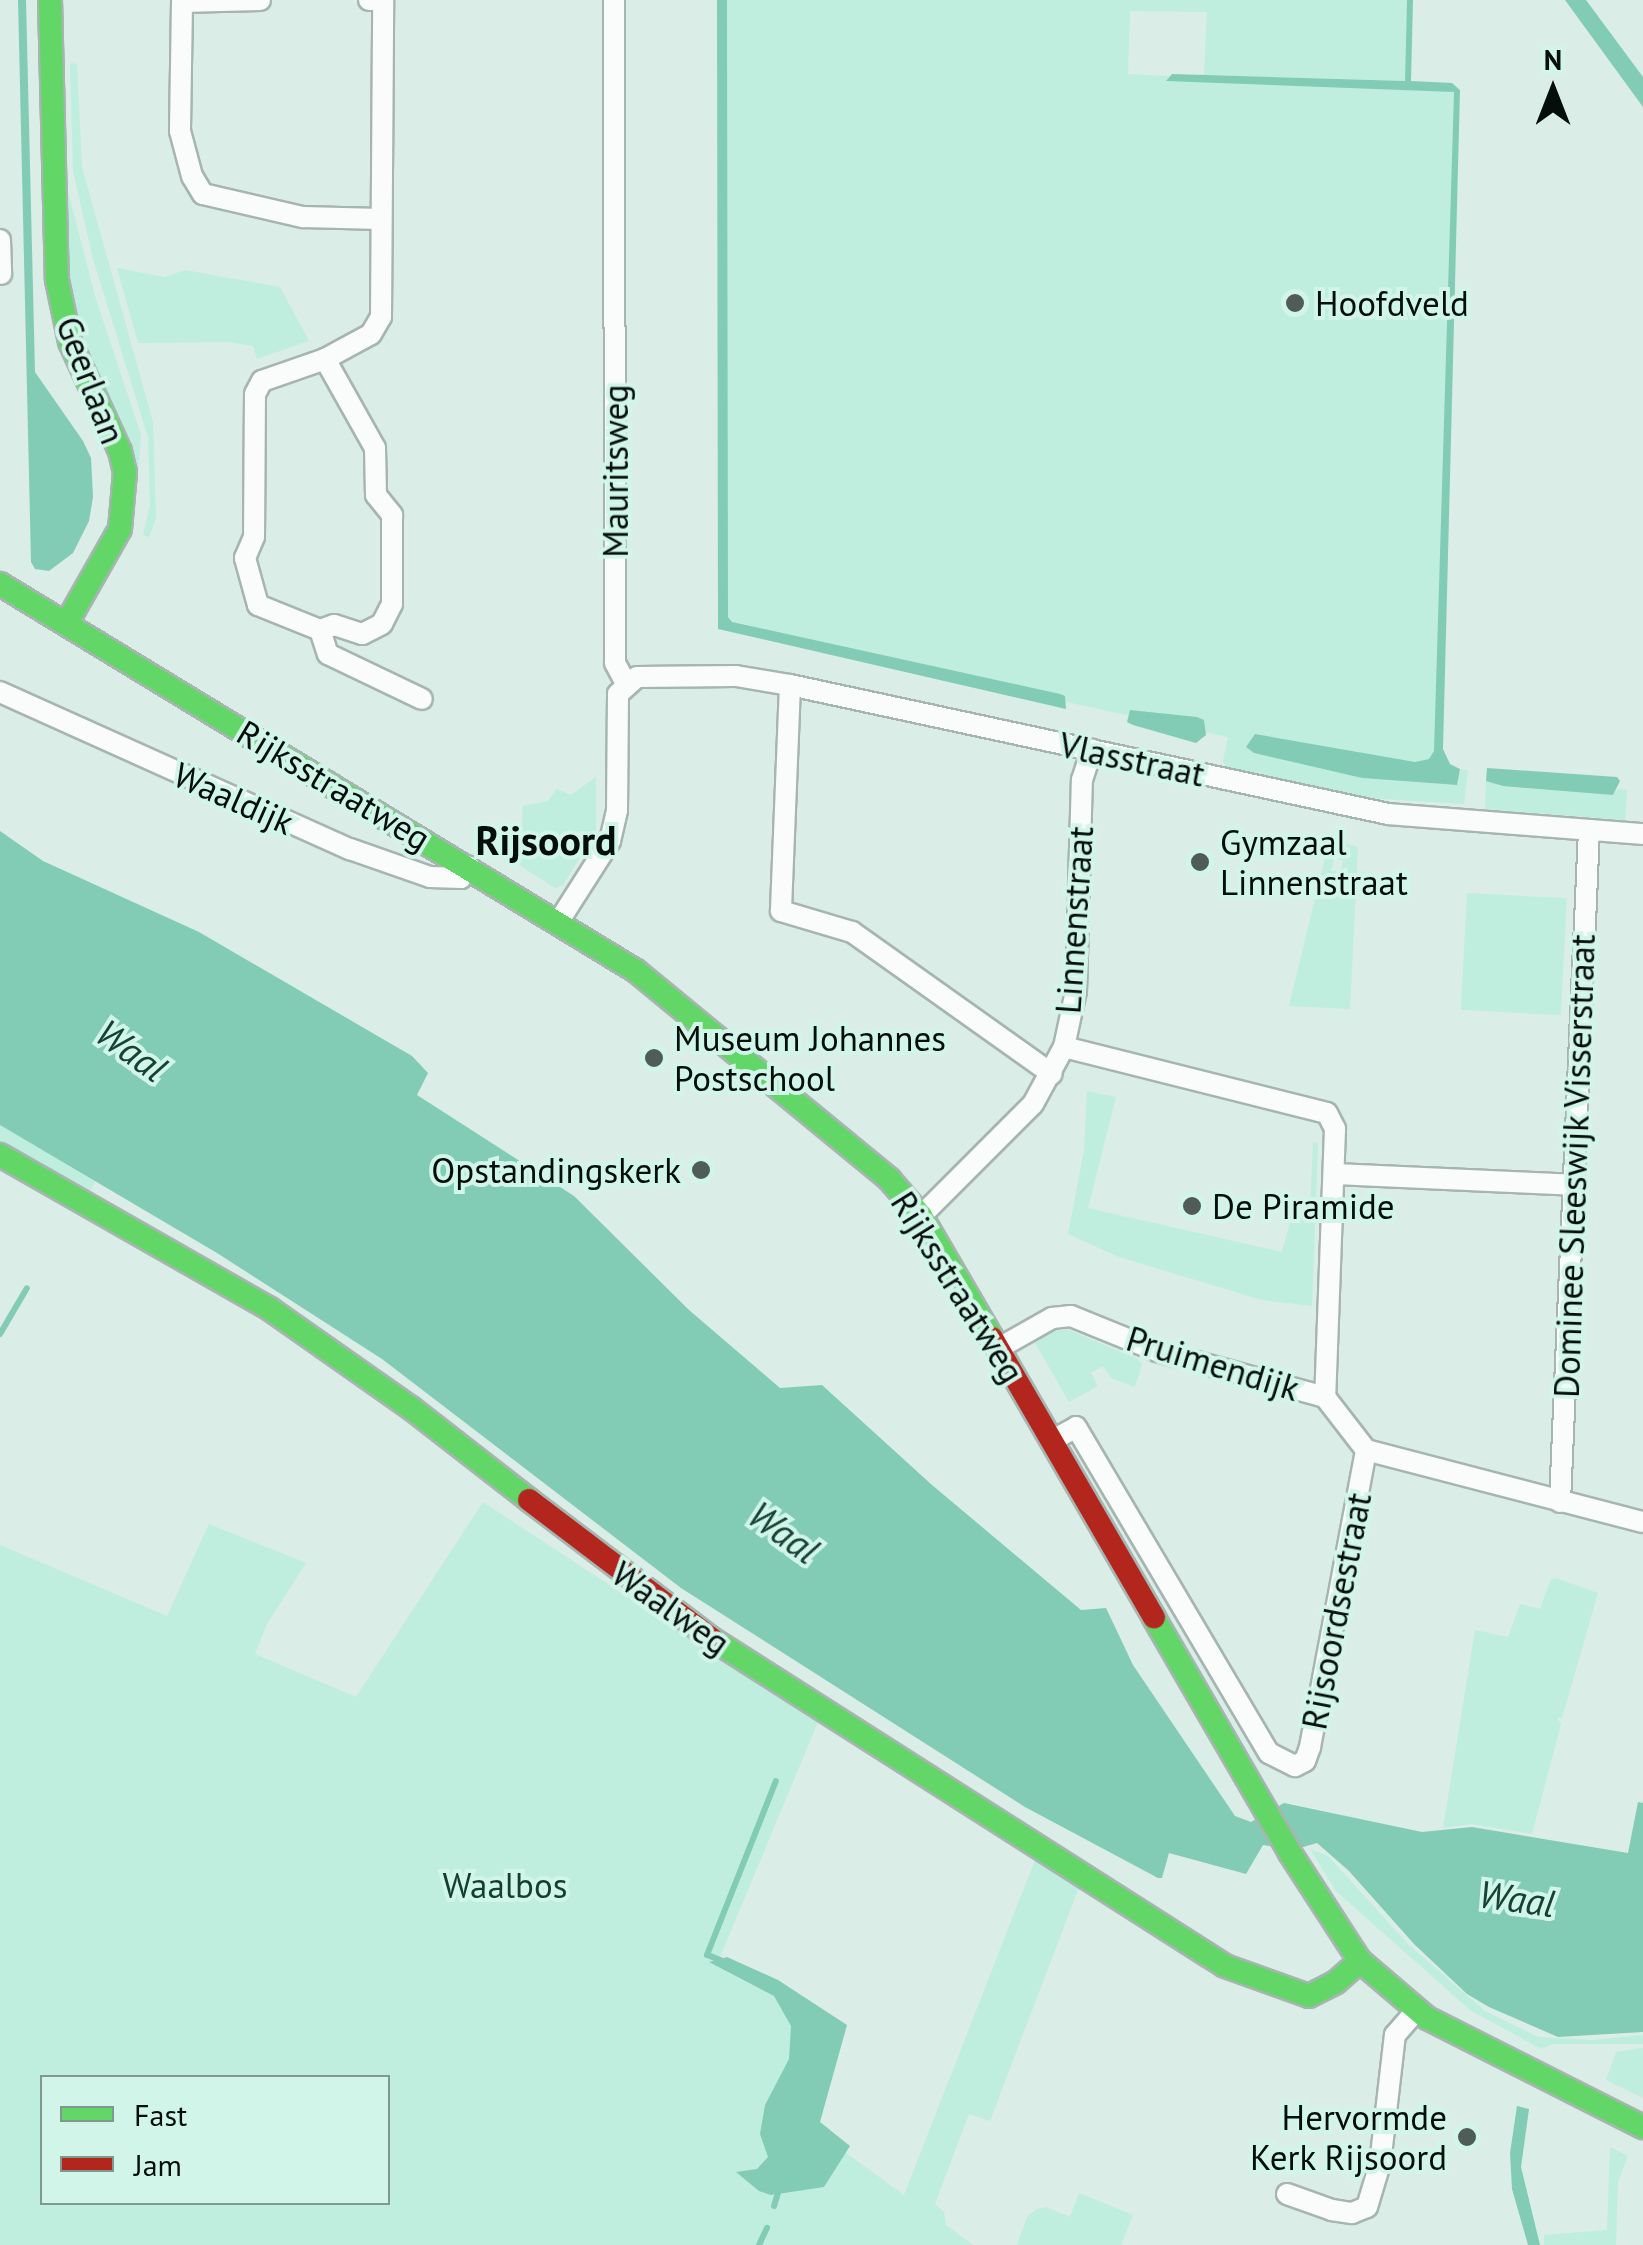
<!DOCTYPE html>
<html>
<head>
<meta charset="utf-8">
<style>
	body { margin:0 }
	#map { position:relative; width:1643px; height:2245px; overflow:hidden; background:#daede6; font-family:"PT Sans",sans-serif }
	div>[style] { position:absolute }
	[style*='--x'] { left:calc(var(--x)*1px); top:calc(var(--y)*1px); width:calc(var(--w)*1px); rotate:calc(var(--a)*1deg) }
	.green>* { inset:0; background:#bfeede; transform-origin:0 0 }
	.water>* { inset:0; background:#82ccb6 }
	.stream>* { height:6px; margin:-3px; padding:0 3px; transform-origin:3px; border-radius:3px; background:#82ccb6 }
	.roads { filter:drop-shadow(2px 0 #a6b5b0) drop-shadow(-2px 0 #a6b5b0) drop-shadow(0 2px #a6b5b0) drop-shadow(0 -2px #a6b5b0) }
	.street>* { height:20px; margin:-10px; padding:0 10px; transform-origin:10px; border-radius:10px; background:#f9fcfb }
	.fast>* { height:22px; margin:-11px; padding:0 11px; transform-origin:11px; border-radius:11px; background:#63d668 }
	.jam>* { height:22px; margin:-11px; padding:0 11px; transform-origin:11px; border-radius:11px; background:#b3261e }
	.dots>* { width:28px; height:28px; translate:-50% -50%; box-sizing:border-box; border:5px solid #d2f5e9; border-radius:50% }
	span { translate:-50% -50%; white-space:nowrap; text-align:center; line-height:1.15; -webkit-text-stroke:8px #d2f5e9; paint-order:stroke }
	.poi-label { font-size:35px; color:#040e0b }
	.left { translate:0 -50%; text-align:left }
	.right { translate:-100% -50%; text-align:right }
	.street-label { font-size:35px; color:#040e0b }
	.park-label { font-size:35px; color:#123f32 }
	.water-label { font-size:38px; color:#164236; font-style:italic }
	.quarter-label { font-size:40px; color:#040e0b; font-weight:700 }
	.legend { position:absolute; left:40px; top:2075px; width:350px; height:130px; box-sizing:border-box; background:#d2f5e9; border:2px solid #809990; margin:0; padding:12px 18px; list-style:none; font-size:30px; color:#040e0b }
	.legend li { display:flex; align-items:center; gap:20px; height:50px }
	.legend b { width:50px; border:2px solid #809990 }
	.north { position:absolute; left:1503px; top:40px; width:100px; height:100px; -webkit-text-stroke:8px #d2f5e9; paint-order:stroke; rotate:0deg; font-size:28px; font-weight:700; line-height:40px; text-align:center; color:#040e0b }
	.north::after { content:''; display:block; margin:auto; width:35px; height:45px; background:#040e0b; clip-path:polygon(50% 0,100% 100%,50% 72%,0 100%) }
</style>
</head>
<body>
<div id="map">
	<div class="green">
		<i style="clip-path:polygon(721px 0,1407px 0,1405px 81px,1204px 75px,1207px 12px,1130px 11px,1128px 74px,1456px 90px,1436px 770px,1254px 753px,1362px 778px,1457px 785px,1460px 769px,1468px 770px,1464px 804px,1366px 798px,1226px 767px,1223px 761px,1228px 737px,735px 630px,725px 619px)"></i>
		<i style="clip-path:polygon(70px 63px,77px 64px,82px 167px,153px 422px,156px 518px,149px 537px,143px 535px,150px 505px,148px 437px,93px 259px,73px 171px)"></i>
		<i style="clip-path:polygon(62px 168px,95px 296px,141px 435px,137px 488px,76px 327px,63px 252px)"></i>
		<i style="clip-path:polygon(117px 268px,165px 277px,185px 270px,280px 287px,309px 341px,257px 359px,253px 346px,228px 342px,138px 343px)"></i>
		<i style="clip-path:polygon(596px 777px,596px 832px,563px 885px,555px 888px,519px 865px,523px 806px,548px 801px,557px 789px,571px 795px)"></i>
		<i style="clip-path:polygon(1486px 781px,1613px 795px,1618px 789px,1627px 790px,1625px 820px,1485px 809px)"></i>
		<i style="clip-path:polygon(1329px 841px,1337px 843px,1331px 871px,1341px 872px,1343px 861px,1337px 859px,1341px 843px,1358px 847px,1350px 1009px,1289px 1006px)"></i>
		<i style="left:1467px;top:893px;width:100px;height:117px;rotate:3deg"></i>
		<i style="clip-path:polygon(1087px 1091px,1116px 1097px,1088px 1208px,1282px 1252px,1292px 1215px,1310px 1214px,1313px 1142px,1318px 1143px,1312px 1306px,1262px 1300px,1119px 1257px,1068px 1234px,1084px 1150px)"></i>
		<i style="left:0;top:1125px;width:111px;height:17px;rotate:30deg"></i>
		<i style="clip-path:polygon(1066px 1329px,1138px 1359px,1142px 1364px,1135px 1387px,1111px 1378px,1103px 1366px,1091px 1373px,1098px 1386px,1069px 1402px,1035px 1343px,1052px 1331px)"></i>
		<i style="clip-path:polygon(evenodd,483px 1502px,818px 1722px,720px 1957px,842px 2027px,801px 2120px,904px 2195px,1035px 1860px,1079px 1887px,990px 2121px,969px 2114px,935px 2204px,944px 2212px,946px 2225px,973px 2245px,0 2245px,0 1545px,167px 1616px,209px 1524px,306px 1563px,267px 1624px,255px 1654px,356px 1697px,483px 1502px,42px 2078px,388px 2078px,388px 2202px,42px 2202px,42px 2078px)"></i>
		<i style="clip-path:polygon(1556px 1578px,1598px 1593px,1562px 1718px,1557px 1718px,1561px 1724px,1532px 1834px,1471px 1824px,1443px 1828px,1475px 1630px,1508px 1637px,1520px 1604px,1540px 1609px,1551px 1579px)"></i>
		<i style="clip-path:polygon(1310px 1849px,1328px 1856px,1408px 1944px,1485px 2011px,1538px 2037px,1592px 2040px,1643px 2035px,1643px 2044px,1553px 2044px,1541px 2049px,1470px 2010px,1336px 1891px)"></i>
		<i style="clip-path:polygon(1643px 2048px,1643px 2098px,1606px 2080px,1616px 2052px)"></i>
		<i style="clip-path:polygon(1610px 2147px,1628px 2156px,1618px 2182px,1616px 2245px,1544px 2245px,1544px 2235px,1607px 2230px)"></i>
		<i style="clip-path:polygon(1079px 2193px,1133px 2215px,1121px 2245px,1017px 2245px,1027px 2217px,1036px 2209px,1046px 2207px,1070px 2217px)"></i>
	</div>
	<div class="water">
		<i style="clip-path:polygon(18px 0,26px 0,35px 372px,83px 441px,91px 458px,93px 497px,89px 521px,73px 553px,49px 571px,35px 569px,31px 562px)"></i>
		<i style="clip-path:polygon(717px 0,727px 0,728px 617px,732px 622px,1060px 694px,1065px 696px,1066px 709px,718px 629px)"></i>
		<i style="clip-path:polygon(1407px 0,1413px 0,1411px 81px,1452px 83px,1460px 90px,1443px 749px,1450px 764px,1460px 769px,1457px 785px,1362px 778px,1254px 753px,1246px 747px,1255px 734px,1415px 762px,1429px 759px,1434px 751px,1454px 92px,1166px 81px,1172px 74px,1405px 81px)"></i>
		<i style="clip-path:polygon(1565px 0,1586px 0,1643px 77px,1643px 107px)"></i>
		<i style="clip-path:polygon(1130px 710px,1197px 717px,1204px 720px,1206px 735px,1196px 743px,1133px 725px,1127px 722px)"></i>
		<i style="clip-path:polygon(1487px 768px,1617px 777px,1620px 781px,1613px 795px,1503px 786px,1486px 781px)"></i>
		<i style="clip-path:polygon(0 831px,43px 861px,199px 932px,412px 1056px,428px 1073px,417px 1095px,574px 1196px,689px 1310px,780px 1388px,822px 1385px,932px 1485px,1081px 1610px,1106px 1608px,1133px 1665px,1235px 1816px,1251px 1822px,1284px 1803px,1422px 1832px,1472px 1827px,1628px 1853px,1638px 1802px,1643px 1803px,1643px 2032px,1558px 2037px,1489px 2007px,1467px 1994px,1414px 1944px,1349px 1871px,1317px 1843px,1293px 1850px,1263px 1845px,1246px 1874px,1169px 1853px,1162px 1878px,1158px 1878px,1025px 1807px,681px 1588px,382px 1359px,217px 1253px,0 1125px)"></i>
		<i style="clip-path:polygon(727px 1957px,778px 1980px,847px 2025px,820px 2122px,850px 2146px,824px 2187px,771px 2195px,759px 2191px,736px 2172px,757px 2169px,768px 2157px,760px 2134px,765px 2105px,789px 2059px,791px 2026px,774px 1996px,709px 1962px)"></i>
		<i style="clip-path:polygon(1517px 2106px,1529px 2109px,1521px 2167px,1540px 2245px,1528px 2245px,1512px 2189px,1510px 2153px)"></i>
	</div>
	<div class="stream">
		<i style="--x:0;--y:1334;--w:53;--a:-59.6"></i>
		<i style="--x:723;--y:1961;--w:17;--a:-159"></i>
		<i style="--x:707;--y:1955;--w:187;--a:-68.4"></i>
		<i style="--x:774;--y:2206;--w:21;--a:-73"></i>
		<i style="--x:759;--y:2245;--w:19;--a:-65"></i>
	</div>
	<div class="roads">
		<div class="street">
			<i style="--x:260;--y:0;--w:78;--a:178.5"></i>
			<i style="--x:182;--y:2;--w:129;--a:90.9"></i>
			<i style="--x:180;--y:131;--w:47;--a:75.1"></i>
			<i style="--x:192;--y:176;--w:21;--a:59"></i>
			<i style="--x:203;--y:194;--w:103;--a:13"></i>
			<i style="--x:303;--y:217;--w:78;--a:1.5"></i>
			<i style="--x:614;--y:0;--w:663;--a:89.91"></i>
			<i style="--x:615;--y:663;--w:24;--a:62"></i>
			<i style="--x:0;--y:240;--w:34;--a:88"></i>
			<i style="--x:325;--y:359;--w:102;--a:60.7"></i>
			<i style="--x:375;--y:448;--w:47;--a:88.8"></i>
			<i style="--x:376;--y:495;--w:26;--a:51"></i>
			<i style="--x:392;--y:515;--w:89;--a:90"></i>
			<i style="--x:392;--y:604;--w:22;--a:117"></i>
			<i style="--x:382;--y:624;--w:22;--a:153"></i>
			<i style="--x:362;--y:634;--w:29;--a:-162"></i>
			<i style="--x:334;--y:625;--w:15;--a:160"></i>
			<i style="--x:320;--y:630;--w:67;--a:-158"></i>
			<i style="--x:258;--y:605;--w:49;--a:-105.5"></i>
			<i style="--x:245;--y:558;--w:23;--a:-67"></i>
			<i style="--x:254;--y:537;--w:143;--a:-89.6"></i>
			<i style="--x:255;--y:394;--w:15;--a:-62"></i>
			<i style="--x:262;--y:381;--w:67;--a:-19.2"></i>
			<i style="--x:325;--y:359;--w:52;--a:-28.5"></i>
			<i style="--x:371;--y:334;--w:20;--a:-60"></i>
			<i style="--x:381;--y:317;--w:317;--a:-89.6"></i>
			<i style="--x:383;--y:0;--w:14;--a:180"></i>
			<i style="--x:320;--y:630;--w:25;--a:72"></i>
			<i style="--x:328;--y:654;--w:104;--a:25.6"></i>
			<i style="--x:790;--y:685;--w:226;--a:92.3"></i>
			<i style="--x:781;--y:911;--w:74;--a:16.5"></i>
			<i style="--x:852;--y:932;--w:245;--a:35.4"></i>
			<i style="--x:0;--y:692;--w:384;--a:24.2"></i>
			<i style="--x:350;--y:849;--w:85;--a:19.3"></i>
			<i style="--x:430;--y:877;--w:31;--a:2"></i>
			<i style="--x:461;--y:878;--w:14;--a:-56"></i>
			<i style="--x:559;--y:921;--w:95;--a:-57.5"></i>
			<i style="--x:610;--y:841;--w:32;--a:-77"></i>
			<i style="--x:617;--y:810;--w:116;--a:-89.5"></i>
			<i style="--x:618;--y:694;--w:25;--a:-42"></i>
			<i style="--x:637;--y:677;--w:99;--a:-0.6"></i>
			<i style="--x:736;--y:676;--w:55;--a:9.5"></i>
			<i style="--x:790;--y:685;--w:612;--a:12.17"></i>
			<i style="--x:1388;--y:814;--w:256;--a:4.5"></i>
			<i style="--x:1064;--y:1047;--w:271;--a:14.1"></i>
			<i style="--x:1327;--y:1113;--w:18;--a:63"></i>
			<i style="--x:1335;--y:1129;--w:268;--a:92.1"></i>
			<i style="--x:1334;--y:1174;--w:240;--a:2.6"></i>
			<i style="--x:921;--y:1216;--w:158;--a:-45"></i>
			<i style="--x:1033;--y:1104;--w:65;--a:-61.5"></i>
			<i style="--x:1064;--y:1047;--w:57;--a:-77.9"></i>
			<i style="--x:1076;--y:991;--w:211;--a:-88.4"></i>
			<i style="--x:1082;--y:780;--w:32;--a:-72"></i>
			<i style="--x:999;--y:1348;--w:61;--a:-29.5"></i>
			<i style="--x:1052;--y:1318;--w:19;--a:-6"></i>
			<i style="--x:1071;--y:1316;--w:93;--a:22.1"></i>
			<i style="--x:1157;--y:1351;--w:174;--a:15.3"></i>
			<i style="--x:1325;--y:1397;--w:67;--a:52.3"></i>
			<i style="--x:1366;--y:1450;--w:286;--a:14.6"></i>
			<i style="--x:1053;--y:1440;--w:26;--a:-29"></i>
			<i style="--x:1076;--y:1427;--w:379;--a:59.4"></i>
			<i style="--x:1269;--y:1753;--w:29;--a:27"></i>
			<i style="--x:1295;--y:1766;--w:11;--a:-27"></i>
			<i style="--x:1305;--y:1761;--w:15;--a:-70"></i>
			<i style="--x:1310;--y:1747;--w:302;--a:-79.3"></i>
			<i style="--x:1560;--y:1502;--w:673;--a:-87.53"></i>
			<i style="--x:1287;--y:2194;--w:48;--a:19.6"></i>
			<i style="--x:1332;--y:2210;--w:20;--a:9"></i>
			<i style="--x:1352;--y:2213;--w:16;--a:-22"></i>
			<i style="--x:1367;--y:2207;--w:45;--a:-73.2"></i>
			<i style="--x:1380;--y:2164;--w:130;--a:-83.4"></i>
			<i style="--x:1395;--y:2035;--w:32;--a:-49"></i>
		</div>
		<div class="fast">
			<i style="--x:50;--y:0;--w:280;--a:88.6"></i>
			<i style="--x:57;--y:280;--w:63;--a:78.2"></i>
			<i style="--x:70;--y:342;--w:120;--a:65.4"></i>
			<i style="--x:120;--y:451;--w:22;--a:77"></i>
			<i style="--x:125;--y:472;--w:57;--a:95"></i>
			<i style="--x:120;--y:529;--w:109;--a:119.6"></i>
			<i style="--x:0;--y:584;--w:744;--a:31.32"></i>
			<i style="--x:636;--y:971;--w:328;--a:39.4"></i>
			<i style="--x:889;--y:1179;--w:49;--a:49.1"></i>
			<i style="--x:921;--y:1216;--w:141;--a:59.8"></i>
			<i style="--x:0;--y:1155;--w:311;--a:29.7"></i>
			<i style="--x:270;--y:1309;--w:172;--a:35.1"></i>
			<i style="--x:411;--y:1408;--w:150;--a:37.9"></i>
			<i style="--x:1154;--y:1618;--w:272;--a:59.9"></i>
			<i style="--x:1290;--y:1853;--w:129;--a:57.1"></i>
			<i style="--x:1360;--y:1961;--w:88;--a:40.4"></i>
			<i style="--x:1427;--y:2018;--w:242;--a:26.8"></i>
			<i style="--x:712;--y:1639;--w:608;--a:32.51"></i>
			<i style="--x:1225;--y:1966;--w:89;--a:19.7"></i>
			<i style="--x:1309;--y:1996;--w:30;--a:-27"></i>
			<i style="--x:1336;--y:1982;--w:32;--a:-41"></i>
		</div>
		<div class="jam">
			<i style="--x:992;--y:1338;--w:323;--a:59.9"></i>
			<i style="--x:529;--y:1500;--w:230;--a:37.2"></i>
		</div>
	</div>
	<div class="dots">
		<i style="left:1295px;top:303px;background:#4f5c58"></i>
		<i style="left:1200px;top:862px;background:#4f5c58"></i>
		<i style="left:654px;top:1058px;background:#4f5c58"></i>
		<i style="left:701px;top:1170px;background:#4f5c58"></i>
		<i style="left:1192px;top:1206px;background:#4f5c58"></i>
		<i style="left:1467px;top:2137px;background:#4f5c58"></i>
	</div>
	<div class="poi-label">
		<span class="left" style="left:1315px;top:303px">Hoofdveld</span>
		<span class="left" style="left:1220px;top:862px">Gymzaal<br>Linnenstraat</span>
		<span class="left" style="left:674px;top:1058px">Museum Johannes<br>Postschool</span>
		<span class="right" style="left:681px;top:1170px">Opstandingskerk</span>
		<span class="left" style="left:1212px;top:1206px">De Piramide</span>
		<span class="right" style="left:1447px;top:2137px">Hervormde<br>Kerk Rijsoord</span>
	</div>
	<div class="street-label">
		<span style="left:91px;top:380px;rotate:69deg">Geerlaan</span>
		<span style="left:615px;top:471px;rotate:-90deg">Mauritsweg</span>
		<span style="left:1132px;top:759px;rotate:12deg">Vlasstraat</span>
		<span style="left:334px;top:785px;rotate:31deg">Rijksstraatweg</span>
		<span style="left:234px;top:798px;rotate:24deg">Waaldijk</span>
		<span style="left:1074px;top:920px;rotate:-86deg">Linnenstraat</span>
		<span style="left:1574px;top:1166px;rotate:-88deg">Dominee Sleeswijk Visserstraat</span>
		<span style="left:958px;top:1287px;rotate:58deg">Rijksstraatweg</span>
		<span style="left:1213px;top:1363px;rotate:17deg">Pruimendijk</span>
		<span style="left:671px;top:1608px;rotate:35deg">Waalweg</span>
		<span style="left:1336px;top:1611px;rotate:-79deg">Rijsoordsestraat</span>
	</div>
	<div class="park-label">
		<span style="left:505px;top:1885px">Waalbos</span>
	</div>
	<div class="water-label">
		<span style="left:132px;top:1050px;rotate:36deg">Waal</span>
		<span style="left:784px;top:1532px;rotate:36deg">Waal</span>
		<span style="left:1517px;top:1898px;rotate:8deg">Waal</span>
	</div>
	<div class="quarter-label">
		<span style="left:546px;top:840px">Rijsoord</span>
	</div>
	<ul class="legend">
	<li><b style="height:12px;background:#63d668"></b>Fast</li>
	<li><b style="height:12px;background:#b3261e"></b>Jam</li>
	</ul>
	<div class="north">N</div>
</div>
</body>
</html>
